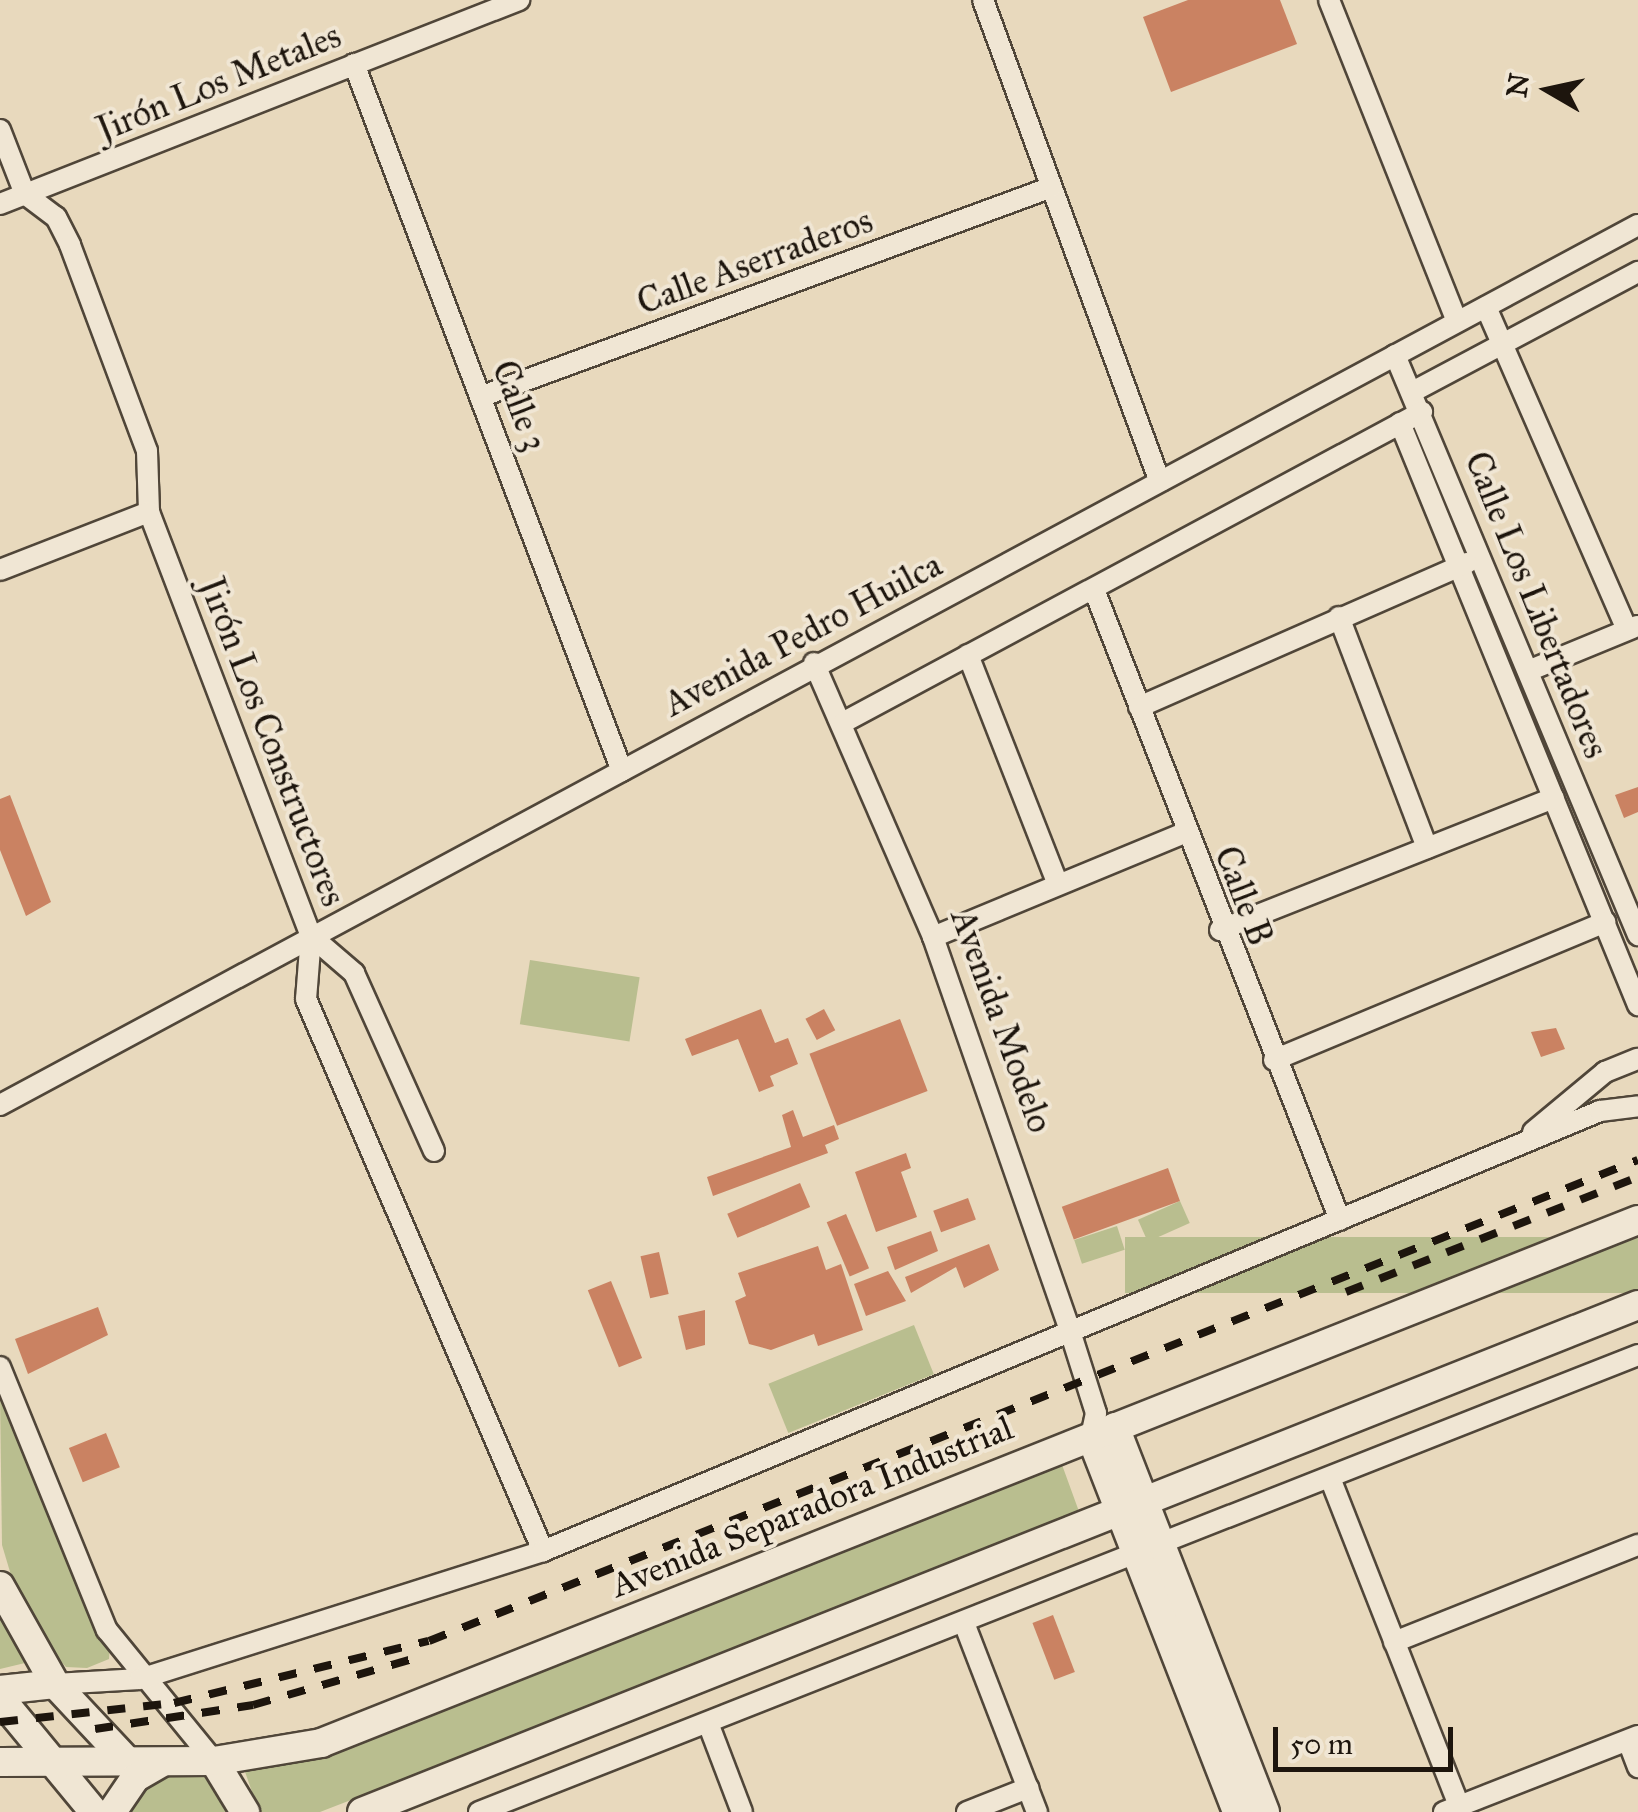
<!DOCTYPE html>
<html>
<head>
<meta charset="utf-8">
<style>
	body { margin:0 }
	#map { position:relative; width:1638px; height:1812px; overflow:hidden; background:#e8d9bd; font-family:"IM FELL Great Primer",serif }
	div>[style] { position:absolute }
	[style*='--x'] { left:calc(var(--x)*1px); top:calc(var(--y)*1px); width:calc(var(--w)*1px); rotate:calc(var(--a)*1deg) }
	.green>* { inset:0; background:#b9be8f; transform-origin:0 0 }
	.building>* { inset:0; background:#ca8262; transform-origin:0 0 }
	.roads { filter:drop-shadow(2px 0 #504639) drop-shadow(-2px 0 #504639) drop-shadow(0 2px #504639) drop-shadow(0 -2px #504639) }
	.street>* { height:20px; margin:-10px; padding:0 10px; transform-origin:10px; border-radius:10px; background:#f0e6d4 }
	.secondary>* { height:28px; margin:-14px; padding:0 14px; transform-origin:14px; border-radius:14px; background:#f0e6d4 }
	.rail>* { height:8px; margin-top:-4px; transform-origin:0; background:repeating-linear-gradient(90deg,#1d150d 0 18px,transparent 0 36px) }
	span { translate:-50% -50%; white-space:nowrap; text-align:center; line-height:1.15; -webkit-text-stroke:8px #f0e6d4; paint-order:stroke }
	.street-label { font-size:35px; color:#1d150d }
	.north { position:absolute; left:1498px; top:40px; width:100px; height:100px; -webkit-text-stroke:8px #f0e6d4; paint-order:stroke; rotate:279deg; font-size:28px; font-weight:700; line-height:40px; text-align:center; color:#1d150d }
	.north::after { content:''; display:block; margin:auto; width:35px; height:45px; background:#1d150d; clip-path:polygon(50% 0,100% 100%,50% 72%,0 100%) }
	.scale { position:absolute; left:1273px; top:1727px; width:180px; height:45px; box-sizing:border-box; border:5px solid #1d150d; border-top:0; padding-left:12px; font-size:30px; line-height:35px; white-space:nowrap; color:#1d150d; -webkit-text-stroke:8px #f0e6d4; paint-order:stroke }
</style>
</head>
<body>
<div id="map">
	<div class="green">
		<i style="left:530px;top:960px;width:111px;height:65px;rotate:9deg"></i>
		<i style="left:1180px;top:1201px;width:24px;height:46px;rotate:66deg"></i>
		<i style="left:1117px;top:1226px;width:25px;height:45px;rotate:72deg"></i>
		<i style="left:1638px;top:1237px;width:56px;height:513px;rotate:90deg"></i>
		<i style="left:914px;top:1325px;width:53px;height:157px;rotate:68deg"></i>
		<i style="clip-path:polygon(0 1394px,110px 1644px,109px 1659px,87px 1668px,66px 1667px,25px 1622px,2px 1545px)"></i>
		<i style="clip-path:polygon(1061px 1462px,1081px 1517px,320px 1812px,259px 1812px,243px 1766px,506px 1682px)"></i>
		<i style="clip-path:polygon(0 1610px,25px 1663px,0 1669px)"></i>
		<i style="clip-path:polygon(179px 1771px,210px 1772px,232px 1812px,126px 1812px,148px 1784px)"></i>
	</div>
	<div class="building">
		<i style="clip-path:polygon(1188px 0,1280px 0,1297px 44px,1171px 92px,1143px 17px)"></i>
		<i style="clip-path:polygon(1638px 787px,1638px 812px,1624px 818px,1615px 795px)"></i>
		<i style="clip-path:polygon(10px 795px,51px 902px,26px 916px,0 850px,0 799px)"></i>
		<i style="clip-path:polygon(761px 1009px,775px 1043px,788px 1038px,798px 1064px,770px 1076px,774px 1086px,759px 1092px,738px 1039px,692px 1056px,685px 1039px)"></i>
		<i style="left:824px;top:1009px;width:24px;height:21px;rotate:62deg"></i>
		<i style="left:900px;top:1019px;width:77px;height:97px;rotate:69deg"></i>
		<i style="clip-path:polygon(1556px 1028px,1565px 1049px,1541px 1057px,1531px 1032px)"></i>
		<i style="clip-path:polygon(793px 1110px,803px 1137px,834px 1125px,839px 1139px,825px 1145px,828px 1153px,713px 1196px,707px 1177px,791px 1147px,782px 1115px)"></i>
		<i style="clip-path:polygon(906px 1153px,911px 1168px,901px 1172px,917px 1217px,876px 1232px,855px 1172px)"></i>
		<i style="left:1168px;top:1168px;width:35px;height:113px;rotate:70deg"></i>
		<i style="left:800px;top:1183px;width:26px;height:79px;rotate:67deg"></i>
		<i style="left:968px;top:1198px;width:23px;height:37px;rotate:70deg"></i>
		<i style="left:846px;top:1214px;width:59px;height:21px;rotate:67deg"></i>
		<i style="clip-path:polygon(931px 1231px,938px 1251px,895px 1270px,887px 1247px)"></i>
		<i style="clip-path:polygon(989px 1244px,999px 1270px,964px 1288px,956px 1267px,911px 1293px,905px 1277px)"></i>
		<i style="clip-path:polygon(818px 1246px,826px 1270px,841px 1264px,863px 1330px,818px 1346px,814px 1334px,771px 1350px,749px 1344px,735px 1301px,746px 1296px,738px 1273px)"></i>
		<i style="left:659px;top:1252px;width:43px;height:19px;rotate:77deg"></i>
		<i style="clip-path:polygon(888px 1271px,906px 1301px,866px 1316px,854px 1284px)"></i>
		<i style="left:611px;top:1281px;width:83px;height:25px;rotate:68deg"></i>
		<i style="clip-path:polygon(98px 1307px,108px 1335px,28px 1374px,15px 1339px)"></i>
		<i style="clip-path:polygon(705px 1310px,705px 1345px,686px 1350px,678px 1316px)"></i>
		<i style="left:106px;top:1433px;width:37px;height:40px;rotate:68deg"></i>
		<i style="left:1053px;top:1615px;width:61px;height:22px;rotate:69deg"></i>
	</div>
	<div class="roads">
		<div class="street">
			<i style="--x:983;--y:0;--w:513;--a:69.84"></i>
			<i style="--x:1329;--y:0;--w:346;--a:68.3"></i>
			<i style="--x:354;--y:64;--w:756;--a:69.24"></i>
			<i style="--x:0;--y:130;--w:69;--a:68.7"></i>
			<i style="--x:25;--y:194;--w:39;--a:37"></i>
			<i style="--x:56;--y:217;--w:31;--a:63"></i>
			<i style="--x:70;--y:245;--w:220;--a:69.5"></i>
			<i style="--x:147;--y:451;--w:61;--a:88.1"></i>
			<i style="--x:149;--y:512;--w:454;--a:69.1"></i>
			<i style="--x:311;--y:936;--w:63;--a:94.5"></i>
			<i style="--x:306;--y:999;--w:601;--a:66.76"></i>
			<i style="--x:0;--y:204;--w:558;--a:-21.46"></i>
			<i style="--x:1486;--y:307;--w:352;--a:66.4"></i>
			<i style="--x:1395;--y:355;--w:629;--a:67.27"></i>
			<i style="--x:1414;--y:391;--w:254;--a:-28"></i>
			<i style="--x:480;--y:397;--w:609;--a:-20.16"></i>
			<i style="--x:1400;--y:423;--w:629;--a:67.76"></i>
			<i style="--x:0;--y:570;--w:160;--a:-21.3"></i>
			<i style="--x:1095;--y:592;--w:674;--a:68.69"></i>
			<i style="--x:1339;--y:617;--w:247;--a:69.1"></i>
			<i style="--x:968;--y:655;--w:244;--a:68.6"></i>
			<i style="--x:814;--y:663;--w:299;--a:66.5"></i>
			<i style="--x:933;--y:937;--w:417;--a:70.8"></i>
			<i style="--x:1070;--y:1331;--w:86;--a:72.4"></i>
			<i style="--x:1096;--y:1413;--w:25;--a:102"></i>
			<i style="--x:1528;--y:671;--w:118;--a:-22.4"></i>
			<i style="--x:1139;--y:707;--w:358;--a:-23.7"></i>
			<i style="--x:844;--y:722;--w:656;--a:-28.21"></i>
			<i style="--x:1220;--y:930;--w:359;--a:-21.6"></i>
			<i style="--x:311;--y:936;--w:57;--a:40.7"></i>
			<i style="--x:354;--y:973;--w:195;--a:65.8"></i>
			<i style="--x:933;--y:937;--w:272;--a:-22.5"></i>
			<i style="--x:1274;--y:1060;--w:359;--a:-22.6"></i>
			<i style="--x:0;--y:1105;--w:1859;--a:-28.25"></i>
			<i style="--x:1533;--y:1132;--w:94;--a:-39.8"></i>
			<i style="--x:1605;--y:1072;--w:35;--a:-22"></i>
			<i style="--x:0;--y:1367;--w:284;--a:67.9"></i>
			<i style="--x:107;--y:1630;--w:169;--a:50.8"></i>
			<i style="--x:1330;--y:1478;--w:352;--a:68.5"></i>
			<i style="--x:964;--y:1623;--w:203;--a:68.9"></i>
			<i style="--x:1394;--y:1642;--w:263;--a:-21.7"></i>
			<i style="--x:55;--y:1684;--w:85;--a:-3.4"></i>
			<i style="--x:140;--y:1679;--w:423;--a:-17.6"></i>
			<i style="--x:543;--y:1551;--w:1145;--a:-22.6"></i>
			<i style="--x:1600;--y:1111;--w:38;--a:-7"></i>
			<i style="--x:708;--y:1723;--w:95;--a:69.1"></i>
			<i style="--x:1628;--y:1741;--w:28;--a:69"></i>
			<i style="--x:479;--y:1812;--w:1246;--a:-21.52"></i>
			<i style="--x:967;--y:1812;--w:66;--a:-21.5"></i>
			<i style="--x:1444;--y:1812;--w:208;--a:-21.4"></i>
		</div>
		<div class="secondary">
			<i style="--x:1115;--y:1427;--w:413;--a:68.7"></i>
			<i style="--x:1091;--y:1437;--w:402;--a:68.7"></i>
			<i style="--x:0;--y:1586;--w:112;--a:60.7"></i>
			<i style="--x:55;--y:1684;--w:104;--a:46.9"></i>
			<i style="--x:0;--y:1690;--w:55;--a:-6.2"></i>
			<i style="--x:0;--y:1698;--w:148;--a:50.5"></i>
			<i style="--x:214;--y:1761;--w:60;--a:58.7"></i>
			<i style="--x:0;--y:1762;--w:214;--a:-0.3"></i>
			<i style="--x:214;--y:1761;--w:109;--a:-9.5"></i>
			<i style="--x:321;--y:1743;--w:1417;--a:-21.66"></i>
			<i style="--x:112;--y:1812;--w:41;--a:-55.9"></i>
			<i style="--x:135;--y:1778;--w:32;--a:-30"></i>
			<i style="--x:362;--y:1812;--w:1373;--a:-21.67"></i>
		</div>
	</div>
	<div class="rail">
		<i style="--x:1346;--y:1292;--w:314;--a:-21.5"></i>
		<i style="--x:0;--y:1722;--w:175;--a:-6.2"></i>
		<i style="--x:174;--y:1703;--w:262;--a:-13.7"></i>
		<i style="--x:429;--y:1641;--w:1301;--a:-21.7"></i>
		<i style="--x:95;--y:1729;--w:160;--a:-8.6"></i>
		<i style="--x:253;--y:1705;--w:170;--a:-16.1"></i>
	</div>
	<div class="street-label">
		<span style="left:219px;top:83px;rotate:-22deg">Jirón Los Metales</span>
		<span style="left:755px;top:262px;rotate:-20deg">Calle Aserraderos</span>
		<span style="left:519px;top:406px;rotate:69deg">Calle 3</span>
		<span style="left:1536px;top:605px;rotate:68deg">Calle Los Libertadores</span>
		<span style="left:803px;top:635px;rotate:-28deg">Avenida Pedro Huilca</span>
		<span style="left:272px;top:742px;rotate:69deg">Jirón Los Constructores</span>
		<span style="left:1243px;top:896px;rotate:69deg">Calle B</span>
		<span style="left:1001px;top:1021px;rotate:70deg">Avenida Modelo</span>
		<span style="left:812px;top:1507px;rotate:-22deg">Avenida Separadora Industrial</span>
	</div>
	<div class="north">N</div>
	<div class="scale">50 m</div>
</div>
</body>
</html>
